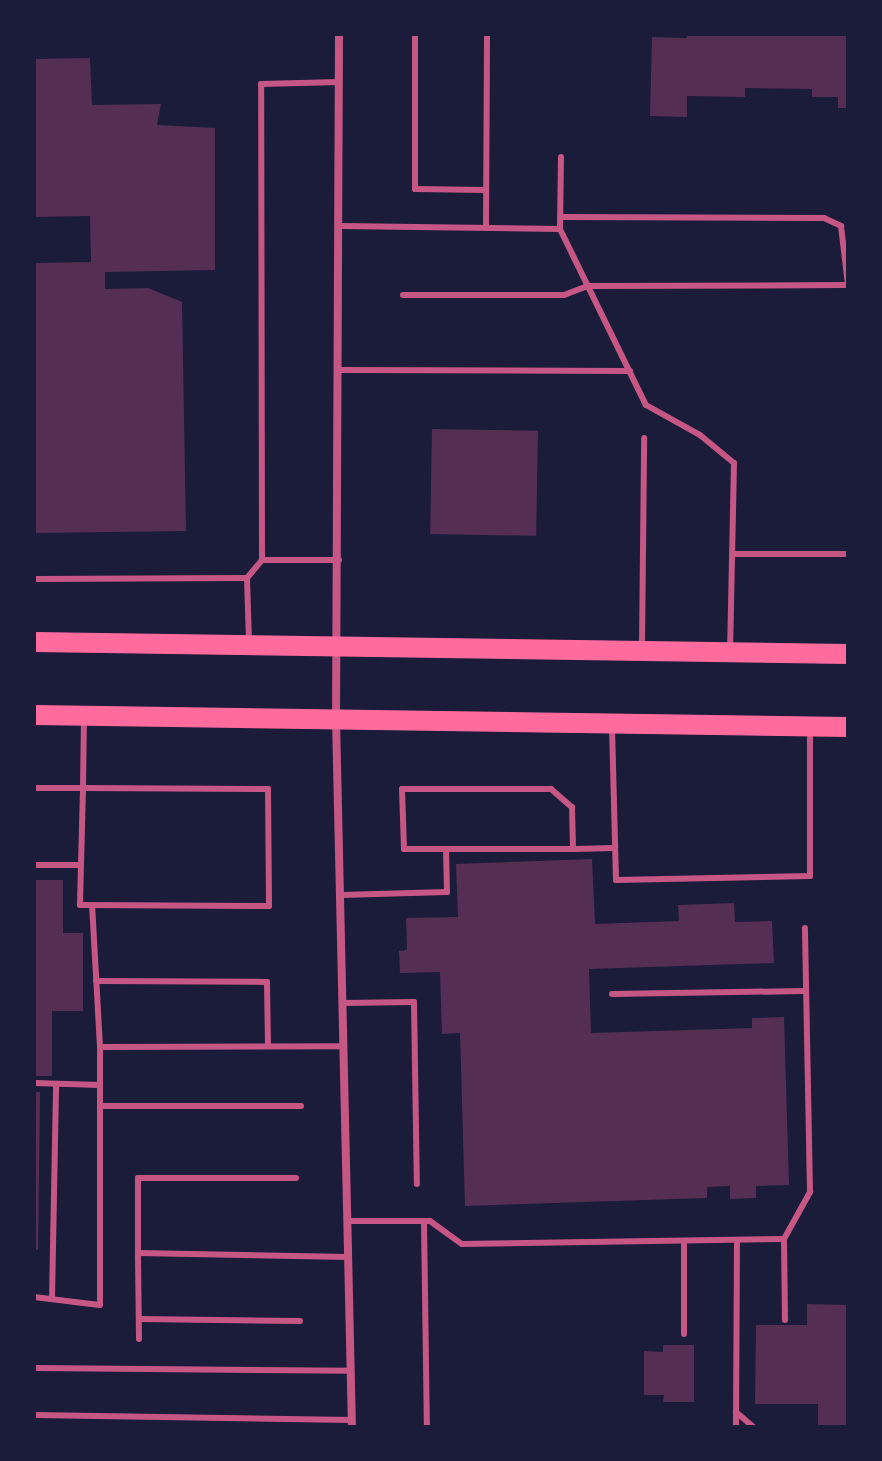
<!DOCTYPE html>
<html>
<head>
<meta charset="utf-8">
<style>
	body { margin:0 }
	#map { position:relative; width:882px; height:1461px; overflow:hidden; background:#1b1b3a; font-family:"Space Grotesk",sans-serif }
	div>[style] { position:absolute }
	[style*='--x'] { left:calc(var(--x)*1px); top:calc(var(--y)*1px); width:calc(var(--w)*1px); rotate:calc(var(--a)*1deg) }
	.building>* { inset:0; background:#542f53; transform-origin:0 0 }
	.service>* { height:6px; margin:-3px; padding:0 3px; transform-origin:3px; border-radius:3px; background:#c65784 }
	.minor>* { height:8px; margin:-4px; padding:0 4px; transform-origin:4px; border-radius:4px; background:#c65784 }
	.primary>* { height:20px; margin:-10px; padding:0 10px; transform-origin:10px; border-radius:10px; background:#ff6b9d }
	span { translate:-50% -50%; white-space:nowrap; text-align:center; line-height:1.15; -webkit-text-stroke:6px #1b1b3a; paint-order:stroke }
	.frame { position:absolute; inset:0; border:36px solid #1b1b3a; pointer-events:none }
</style>
</head>
<body>
<div id="map">
	<div class="building">
		<i style="clip-path:polygon(687px 34px,848px 34px,848px 108px,838px 108px,838px 97px,812px 97px,812px 89px,745px 88px,745px 97px,687px 96px,687px 117px,650px 116px,652px 37px,687px 38px)"></i>
		<i style="clip-path:polygon(90px 58px,92px 105px,161px 104px,157px 125px,215px 128px,215px 270px,105px 272px,105px 289px,148px 288px,182px 302px,186px 531px,34px 533px,34px 263px,91px 262px,90px 216px,34px 217px,34px 59px)"></i>
		<i style="left:432px;top:429px;width:106px;height:105px;rotate:1deg"></i>
		<i style="clip-path:polygon(592px 859px,595px 924px,679px 921px,678px 905px,734px 903px,735px 922px,772px 921px,774px 963px,589px 969px,591px 1033px,752px 1028px,752px 1018px,784px 1017px,789px 1185px,756px 1186px,756px 1198px,730px 1199px,730px 1186px,707px 1187px,707px 1198px,465px 1206px,460px 1033px,442px 1034px,440px 972px,400px 973px,399px 951px,407px 950px,406px 918px,458px 917px,456px 864px)"></i>
		<i style="clip-path:polygon(34px 880px,63px 880px,63px 933px,83px 933px,83px 1011px,52px 1011px,52px 1076px,34px 1076px)"></i>
		<i style="clip-path:polygon(34px 1092px,40px 1092px,38px 1250px,34px 1250px)"></i>
		<i style="clip-path:polygon(807px 1304px,848px 1305px,848px 1427px,818px 1427px,818px 1404px,755px 1404px,756px 1325px,807px 1325px)"></i>
		<i style="clip-path:polygon(663px 1345px,694px 1345px,694px 1402px,663px 1402px,664px 1395px,644px 1395px,644px 1351px,663px 1352px)"></i>
	</div>
	<div class="service">
		<i style="--x:415;--y:34;--w:155;--a:90"></i>
		<i style="--x:415;--y:189;--w:71;--a:0.8"></i>
		<i style="--x:560;--y:217;--w:264;--a:0.2"></i>
		<i style="--x:824;--y:218;--w:19;--a:25"></i>
		<i style="--x:841;--y:226;--w:59;--a:83.2"></i>
		<i style="--x:340;--y:226;--w:220;--a:0.8"></i>
		<i style="--x:560;--y:229;--w:196;--a:64"></i>
		<i style="--x:646;--y:405;--w:62;--a:29.1"></i>
		<i style="--x:700;--y:435;--w:44;--a:39.5"></i>
		<i style="--x:734;--y:463;--w:185;--a:91.2"></i>
		<i style="--x:486;--y:228;--w:194;--a:-89.7"></i>
		<i style="--x:560;--y:229;--w:72;--a:-89.2"></i>
		<i style="--x:403;--y:295;--w:161;--a:0"></i>
		<i style="--x:564;--y:295;--w:26;--a:-21"></i>
		<i style="--x:588;--y:286;--w:259;--a:-0.2"></i>
		<i style="--x:339;--y:370;--w:291;--a:0.2"></i>
		<i style="--x:733;--y:554;--w:115;--a:0"></i>
		<i style="--x:339;--y:560;--w:77;--a:180"></i>
		<i style="--x:262;--y:560;--w:476;--a:-90.1"></i>
		<i style="--x:261;--y:84;--w:78;--a:-1.5"></i>
		<i style="--x:247;--y:578;--w:23;--a:-50"></i>
		<i style="--x:34;--y:579;--w:213;--a:-0.3"></i>
		<i style="--x:247;--y:578;--w:64;--a:88.2"></i>
		<i style="--x:642;--y:646;--w:208;--a:-89.4"></i>
		<i style="--x:612;--y:727;--w:153;--a:88.5"></i>
		<i style="--x:616;--y:880;--w:194;--a:-1.2"></i>
		<i style="--x:810;--y:876;--w:146;--a:-90"></i>
		<i style="--x:34;--y:788;--w:49;--a:0"></i>
		<i style="--x:83;--y:788;--w:185;--a:0.3"></i>
		<i style="--x:268;--y:789;--w:117;--a:89.5"></i>
		<i style="--x:269;--y:906;--w:189;--a:-179.7"></i>
		<i style="--x:80;--y:905;--w:40;--a:-88.6"></i>
		<i style="--x:81;--y:865;--w:77;--a:-88.5"></i>
		<i style="--x:83;--y:788;--w:68;--a:-89.2"></i>
		<i style="--x:573;--y:849;--w:42;--a:-1.4"></i>
		<i style="--x:34;--y:865;--w:47;--a:0"></i>
		<i style="--x:341;--y:895;--w:106;--a:-1.6"></i>
		<i style="--x:447;--y:892;--w:43;--a:-91.3"></i>
		<i style="--x:446;--y:849;--w:42;--a:180"></i>
		<i style="--x:404;--y:849;--w:60;--a:-91.9"></i>
		<i style="--x:402;--y:789;--w:149;--a:0"></i>
		<i style="--x:551;--y:789;--w:28;--a:41"></i>
		<i style="--x:572;--y:807;--w:42;--a:88.6"></i>
		<i style="--x:573;--y:849;--w:127;--a:180"></i>
		<i style="--x:96;--y:981;--w:171;--a:0.3"></i>
		<i style="--x:267;--y:982;--w:64;--a:89.1"></i>
		<i style="--x:612;--y:994;--w:194;--a:-0.9"></i>
		<i style="--x:343;--y:1003;--w:71;--a:-0.8"></i>
		<i style="--x:414;--y:1002;--w:182;--a:89.1"></i>
		<i style="--x:100;--y:1047;--w:244;--a:-0.2"></i>
		<i style="--x:34;--y:1083;--w:66;--a:1.7"></i>
		<i style="--x:100;--y:1106;--w:201;--a:0"></i>
		<i style="--x:348;--y:1221;--w:82;--a:0"></i>
		<i style="--x:430;--y:1221;--w:39;--a:36"></i>
		<i style="--x:462;--y:1244;--w:322;--a:-0.9"></i>
		<i style="--x:784;--y:1239;--w:54;--a:-61"></i>
		<i style="--x:810;--y:1192;--w:264;--a:-91.1"></i>
		<i style="--x:424;--y:1221;--w:206;--a:89.2"></i>
		<i style="--x:784;--y:1239;--w:81;--a:89.3"></i>
		<i style="--x:138;--y:1253;--w:75;--a:-90"></i>
		<i style="--x:138;--y:1178;--w:158;--a:0"></i>
		<i style="--x:34;--y:1297;--w:66;--a:6.9"></i>
		<i style="--x:100;--y:1305;--w:258;--a:-90"></i>
		<i style="--x:100;--y:1047;--w:142;--a:-93.2"></i>
		<i style="--x:52;--y:1298;--w:214;--a:-88.9"></i>
		<i style="--x:139;--y:1319;--w:161;--a:0.7"></i>
		<i style="--x:684;--y:1334;--w:93;--a:-90"></i>
		<i style="--x:139;--y:1339;--w:86;--a:-90.7"></i>
		<i style="--x:138;--y:1253;--w:211;--a:1.1"></i>
		<i style="--x:34;--y:1368;--w:317;--a:0.5"></i>
		<i style="--x:736;--y:1412;--w:23;--a:41"></i>
		<i style="--x:34;--y:1415;--w:318;--a:0.9"></i>
		<i style="--x:736;--y:1427;--w:187;--a:-89.7"></i>
	</div>
	<div class="minor">
		<i style="--x:339;--y:34;--w:685;--a:90.25"></i>
		<i style="--x:336;--y:719;--w:708;--a:88.71"></i>
	</div>
	<div class="primary">
		<i style="--x:34;--y:642;--w:814;--a:0.84"></i>
		<i style="--x:34;--y:715;--w:814;--a:0.84"></i>
	</div>
	<div class="frame"></div>
</div>
</body>
</html>
